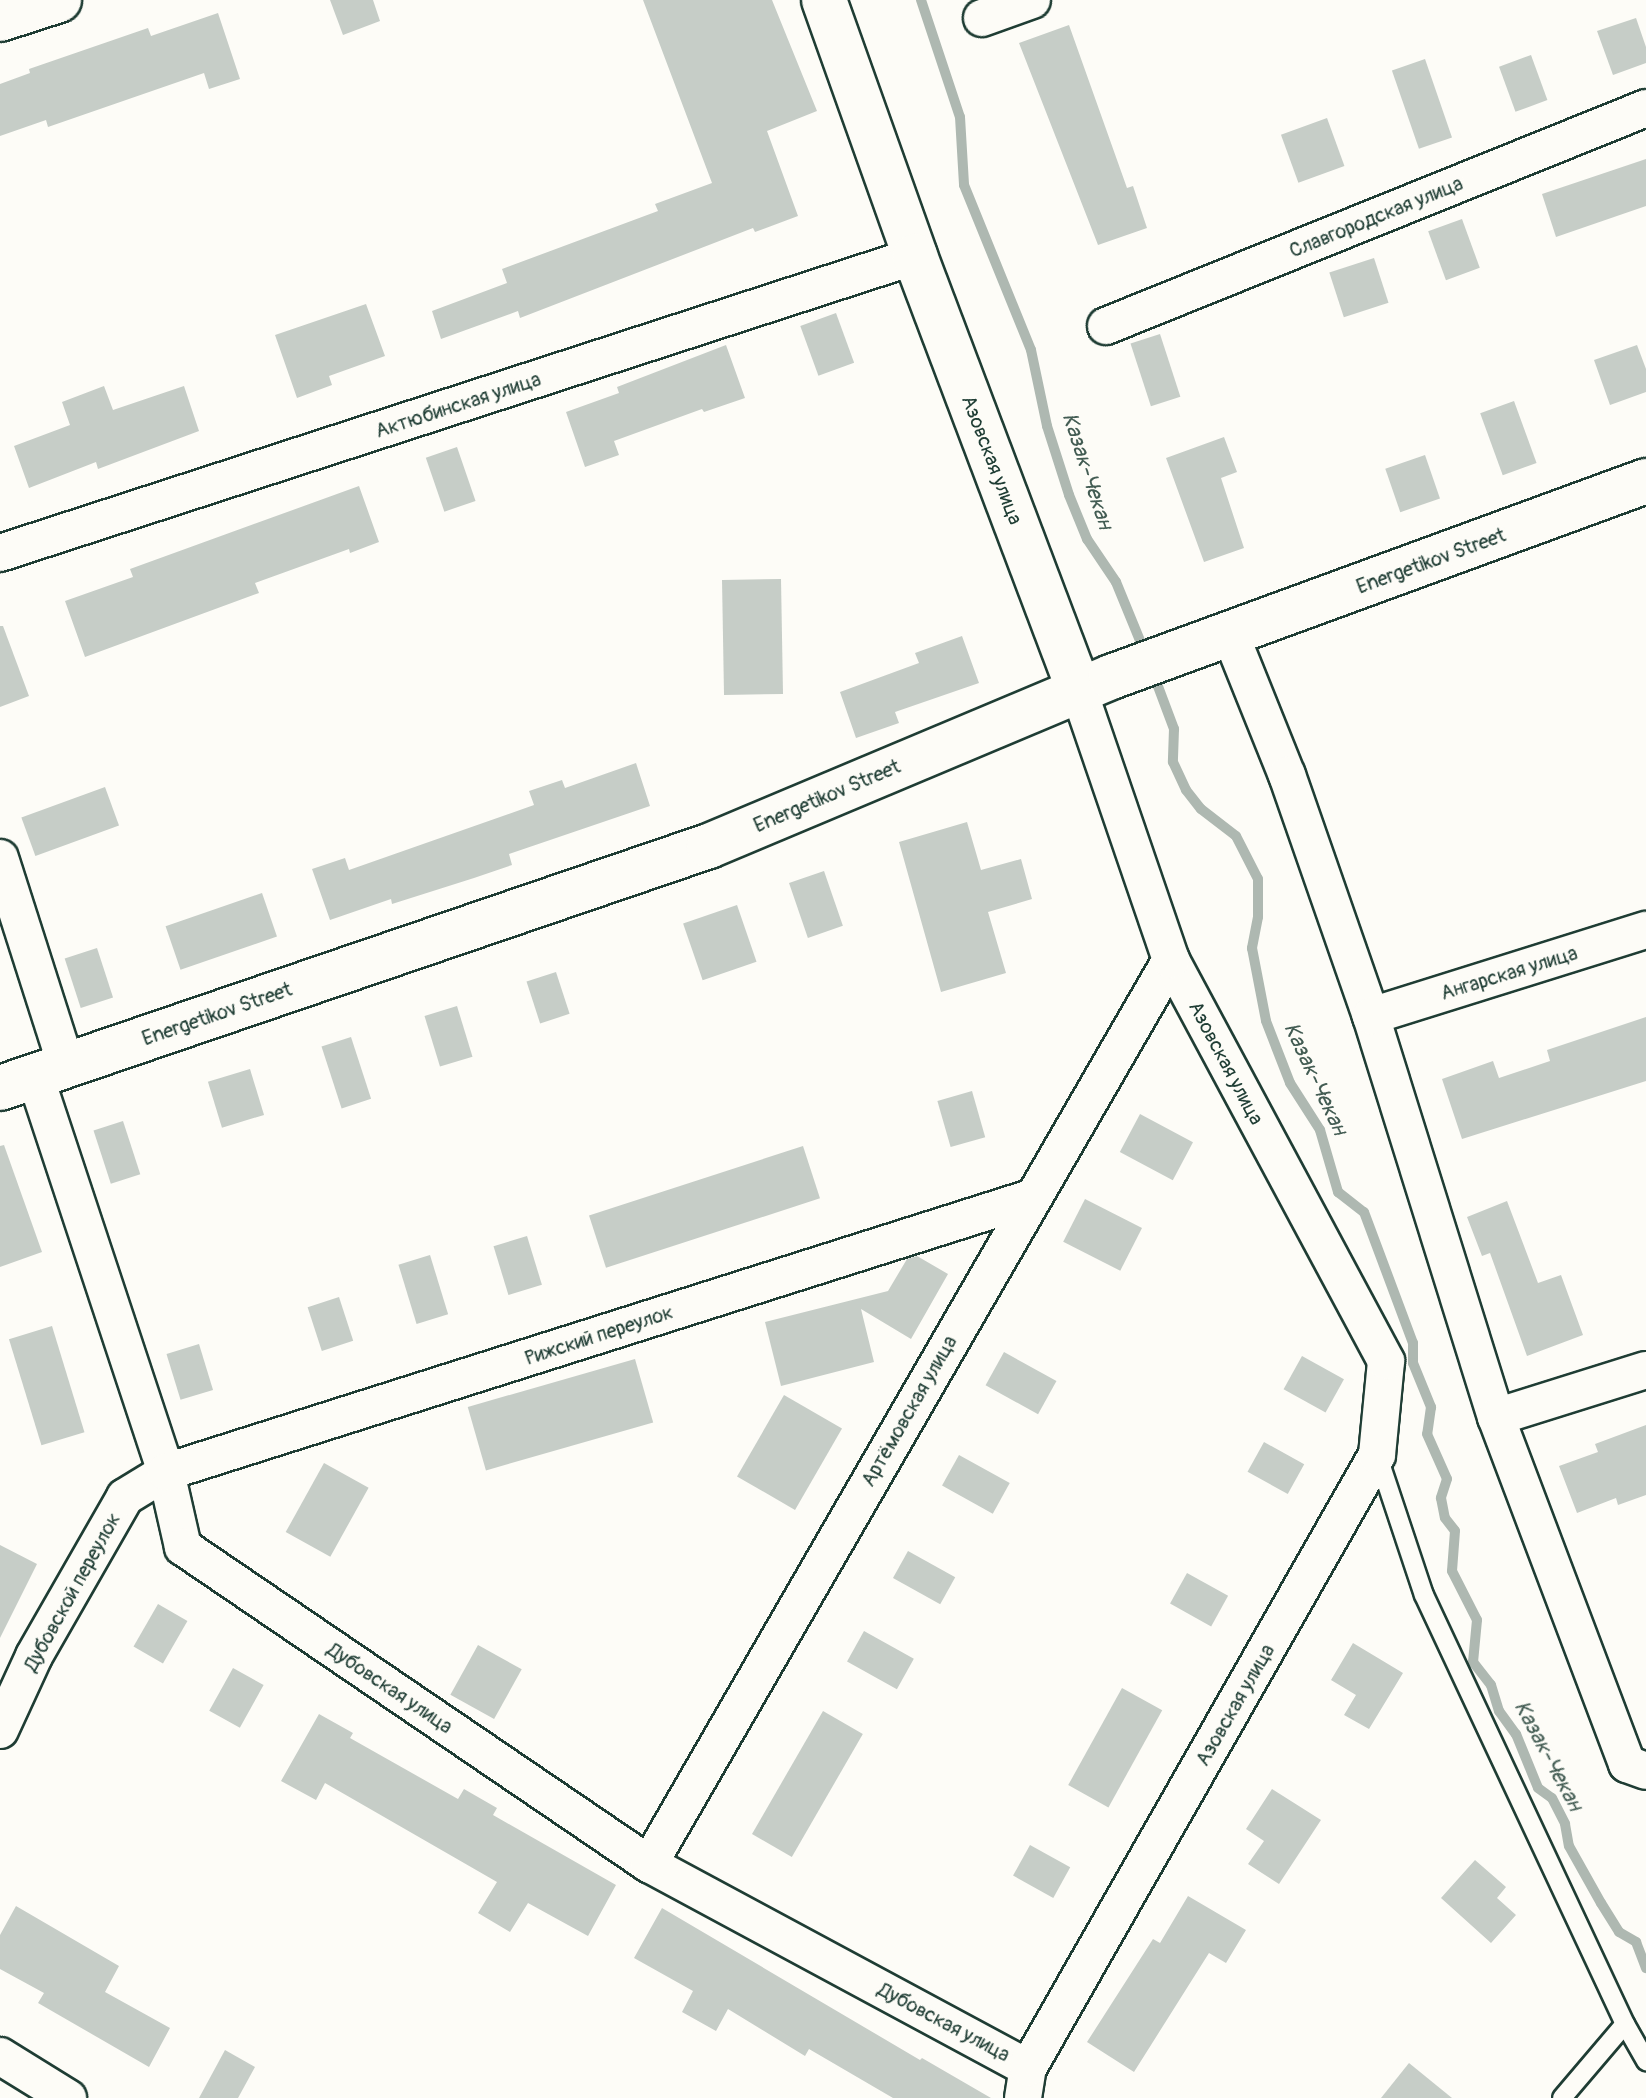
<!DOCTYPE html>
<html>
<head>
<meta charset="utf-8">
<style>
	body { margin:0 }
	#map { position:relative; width:1646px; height:2098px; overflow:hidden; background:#fdfcf7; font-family:Pangolin,sans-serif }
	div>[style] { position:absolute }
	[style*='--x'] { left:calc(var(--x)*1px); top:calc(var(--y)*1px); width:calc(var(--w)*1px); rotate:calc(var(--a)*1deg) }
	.stream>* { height:10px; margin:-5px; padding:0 5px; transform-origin:5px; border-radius:5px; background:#aeb8b1 }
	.building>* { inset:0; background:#c6cdc7; transform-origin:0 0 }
	.roads { filter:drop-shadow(2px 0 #1f3d34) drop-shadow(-2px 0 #1f3d34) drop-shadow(0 2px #1f3d34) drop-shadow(0 -2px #1f3d34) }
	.service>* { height:18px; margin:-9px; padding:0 9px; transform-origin:9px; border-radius:9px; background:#fdfcf7 }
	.minor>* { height:36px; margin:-18px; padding:0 18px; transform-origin:18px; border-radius:18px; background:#fdfcf7 }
	.primary>* { height:44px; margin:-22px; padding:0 22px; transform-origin:22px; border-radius:22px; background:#fdfcf7 }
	span { translate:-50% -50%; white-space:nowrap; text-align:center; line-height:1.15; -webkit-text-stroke:6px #fdfcf7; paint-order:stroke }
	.street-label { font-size:20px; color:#1f3d34 }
	.water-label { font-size:22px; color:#435c53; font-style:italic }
</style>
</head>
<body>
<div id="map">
	<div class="stream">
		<i style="--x:921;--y:0;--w:123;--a:71.6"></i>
		<i style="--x:960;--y:117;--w:68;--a:86.6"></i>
		<i style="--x:964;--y:185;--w:178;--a:67.9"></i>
		<i style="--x:1031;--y:350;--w:78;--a:78.1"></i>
		<i style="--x:1047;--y:426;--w:72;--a:72.3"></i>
		<i style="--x:1069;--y:495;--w:48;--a:67.8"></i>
		<i style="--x:1087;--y:539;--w:52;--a:56"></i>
		<i style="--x:1116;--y:582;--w:79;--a:67.7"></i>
		<i style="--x:1153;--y:673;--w:60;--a:69.4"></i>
		<i style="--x:1174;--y:729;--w:33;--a:92"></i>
		<i style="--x:1173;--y:762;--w:31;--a:65"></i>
		<i style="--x:1186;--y:790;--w:24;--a:52"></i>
		<i style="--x:1201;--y:809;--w:44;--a:37.6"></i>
		<i style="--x:1236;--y:836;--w:48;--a:62.9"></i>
		<i style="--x:1258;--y:879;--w:38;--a:90"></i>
		<i style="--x:1258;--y:917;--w:32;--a:101"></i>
		<i style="--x:1252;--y:948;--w:74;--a:79.1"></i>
		<i style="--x:1266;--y:1021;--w:66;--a:68.8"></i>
		<i style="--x:1290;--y:1083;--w:56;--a:57.4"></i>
		<i style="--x:1320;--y:1130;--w:65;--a:73.8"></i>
		<i style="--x:1338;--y:1192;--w:33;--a:38"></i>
		<i style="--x:1364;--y:1212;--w:140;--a:69.5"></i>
		<i style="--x:1413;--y:1343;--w:20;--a:90"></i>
		<i style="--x:1413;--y:1363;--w:48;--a:67.8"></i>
		<i style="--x:1431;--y:1407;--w:27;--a:98"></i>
		<i style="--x:1427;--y:1434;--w:49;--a:66"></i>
		<i style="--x:1447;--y:1479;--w:20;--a:108"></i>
		<i style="--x:1441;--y:1498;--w:20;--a:79"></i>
		<i style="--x:1445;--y:1518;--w:16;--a:52"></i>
		<i style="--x:1455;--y:1531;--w:40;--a:94.3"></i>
		<i style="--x:1452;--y:1571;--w:55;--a:63"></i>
		<i style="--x:1477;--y:1620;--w:42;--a:95.4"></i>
		<i style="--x:1473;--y:1662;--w:29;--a:52"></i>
		<i style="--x:1491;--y:1685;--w:27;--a:73"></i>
		<i style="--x:1499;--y:1711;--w:29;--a:54"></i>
		<i style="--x:1516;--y:1734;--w:58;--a:67.8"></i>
		<i style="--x:1538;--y:1788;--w:17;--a:36"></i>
		<i style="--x:1552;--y:1798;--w:29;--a:63"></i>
		<i style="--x:1565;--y:1824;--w:22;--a:80"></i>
		<i style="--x:1569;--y:1846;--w:65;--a:60.7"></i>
		<i style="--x:1601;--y:1903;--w:34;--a:58"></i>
		<i style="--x:1619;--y:1932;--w:20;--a:30"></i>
		<i style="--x:1636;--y:1942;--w:28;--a:69"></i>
	</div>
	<div class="building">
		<i style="clip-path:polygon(330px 0,373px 0,380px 21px,343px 35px)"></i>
		<i style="clip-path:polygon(643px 0,772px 0,817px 111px,767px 131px,798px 216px,755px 232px,753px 228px,520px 318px,518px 311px,441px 339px,432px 311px,507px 283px,502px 269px,658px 211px,655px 204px,712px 183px)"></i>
		<i style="clip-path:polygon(218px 13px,240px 79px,209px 89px,204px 73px,48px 127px,46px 120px,0 136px,0 84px,30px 73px,29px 69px,148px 28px,151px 36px)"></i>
		<i style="clip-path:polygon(1636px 18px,1646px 47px,1646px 63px,1613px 75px,1597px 31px)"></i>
		<i style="clip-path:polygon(1069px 25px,1127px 188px,1133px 186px,1147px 228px,1098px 245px,1019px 43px)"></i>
		<i style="left:1531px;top:55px;width:48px;height:34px;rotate:70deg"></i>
		<i style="left:1425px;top:59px;width:83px;height:35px;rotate:71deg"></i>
		<i style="left:1327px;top:118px;width:51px;height:49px;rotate:70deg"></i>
		<i style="clip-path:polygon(1646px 159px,1646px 206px,1556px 237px,1542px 194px)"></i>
		<i style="left:1462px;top:219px;width:52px;height:36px;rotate:70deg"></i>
		<i style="left:1374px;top:258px;width:47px;height:47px;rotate:72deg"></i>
		<i style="clip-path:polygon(366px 304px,385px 356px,329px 376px,332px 385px,297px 398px,275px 335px)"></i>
		<i style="left:836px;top:313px;width:53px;height:38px;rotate:70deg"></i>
		<i style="left:1160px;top:334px;width:66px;height:31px;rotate:72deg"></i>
		<i style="clip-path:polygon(726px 345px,745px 398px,704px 412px,702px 409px,614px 441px,619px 455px,585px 467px,566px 412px,619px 393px,617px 387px)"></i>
		<i style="clip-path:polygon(1637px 345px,1646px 369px,1646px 392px,1610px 405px,1594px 360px)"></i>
		<i style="clip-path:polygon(104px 386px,113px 410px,184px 386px,199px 431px,98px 469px,96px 462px,29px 488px,14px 446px,70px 425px,62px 402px)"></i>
		<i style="left:1514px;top:401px;width:66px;height:36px;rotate:70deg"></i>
		<i style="clip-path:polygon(1224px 437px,1237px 472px,1221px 478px,1244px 548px,1204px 562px,1166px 458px)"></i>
		<i style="left:457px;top:447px;width:57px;height:33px;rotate:71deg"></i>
		<i style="left:1425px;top:455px;width:46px;height:42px;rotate:71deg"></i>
		<i style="clip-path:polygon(359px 486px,379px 542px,350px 553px,349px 549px,255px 583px,259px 593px,85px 657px,65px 601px,133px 577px,130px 569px)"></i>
		<i style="left:781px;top:579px;width:115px;height:59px;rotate:89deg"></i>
		<i style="clip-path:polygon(0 626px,3px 626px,29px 696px,0 707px)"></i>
		<i style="clip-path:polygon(962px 636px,979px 683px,895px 712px,899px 723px,856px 738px,840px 692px,919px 663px,915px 653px)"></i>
		<i style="clip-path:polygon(636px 763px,650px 806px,509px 854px,512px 865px,474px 878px,392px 904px,391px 899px,330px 920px,312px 869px,345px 858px,349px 870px,534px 805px,529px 791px,562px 780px,565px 788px)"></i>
		<i style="left:105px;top:787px;width:41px;height:89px;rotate:70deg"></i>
		<i style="clip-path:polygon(967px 822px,981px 870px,1021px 859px,1032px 899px,988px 912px,1006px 973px,941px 992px,899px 842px)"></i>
		<i style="left:824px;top:871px;width:58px;height:37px;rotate:71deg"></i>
		<i style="left:262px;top:893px;width:46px;height:102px;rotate:71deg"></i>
		<i style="left:737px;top:905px;width:60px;height:57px;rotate:71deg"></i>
		<i style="left:97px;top:948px;width:52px;height:34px;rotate:72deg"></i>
		<i style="left:556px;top:972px;width:44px;height:31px;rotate:72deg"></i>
		<i style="left:457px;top:1006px;width:53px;height:34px;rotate:73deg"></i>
		<i style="clip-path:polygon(1646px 1017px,1646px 1081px,1462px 1139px,1442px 1079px,1493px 1061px,1499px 1078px,1550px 1061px,1547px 1050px)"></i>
		<i style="left:351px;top:1037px;width:65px;height:31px;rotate:72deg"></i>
		<i style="left:250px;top:1069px;width:48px;height:44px;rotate:73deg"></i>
		<i style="left:972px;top:1091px;width:48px;height:36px;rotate:74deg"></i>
		<i style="left:1140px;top:1114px;width:60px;height:43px;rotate:28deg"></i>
		<i style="left:123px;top:1121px;width:56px;height:31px;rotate:72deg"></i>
		<i style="clip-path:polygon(4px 1145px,42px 1252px,0 1267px,0 1146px)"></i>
		<i style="left:803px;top:1146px;width:55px;height:225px;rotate:72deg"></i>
		<i style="left:1085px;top:1199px;width:64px;height:48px;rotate:27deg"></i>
		<i style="clip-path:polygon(1507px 1201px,1538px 1283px,1561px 1275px,1583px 1335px,1527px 1356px,1490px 1253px,1482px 1256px,1467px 1217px)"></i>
		<i style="left:527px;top:1236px;width:51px;height:35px;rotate:73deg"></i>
		<i style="left:430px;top:1255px;width:62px;height:33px;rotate:73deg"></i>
		<i style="clip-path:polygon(917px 1256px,948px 1274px,911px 1339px,861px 1309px,874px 1362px,781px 1386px,765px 1322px,888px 1291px,907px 1259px)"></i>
		<i style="left:339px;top:1297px;width:46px;height:33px;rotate:72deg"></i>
		<i style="left:52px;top:1326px;width:111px;height:45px;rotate:73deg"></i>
		<i style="left:199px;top:1344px;width:48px;height:34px;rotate:73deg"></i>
		<i style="left:1004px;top:1352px;width:60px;height:38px;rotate:29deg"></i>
		<i style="left:1302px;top:1356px;width:48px;height:38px;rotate:29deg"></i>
		<i style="left:635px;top:1359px;width:66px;height:174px;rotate:74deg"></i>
		<i style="left:784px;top:1395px;width:67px;height:94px;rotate:30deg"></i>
		<i style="clip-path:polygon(1646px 1425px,1646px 1495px,1618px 1505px,1616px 1498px,1577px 1513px,1559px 1466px,1598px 1452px,1595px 1444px)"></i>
		<i style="left:1264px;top:1442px;width:46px;height:34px;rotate:29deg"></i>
		<i style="left:959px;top:1455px;width:58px;height:35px;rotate:29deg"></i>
		<i style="left:324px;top:1463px;width:51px;height:79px;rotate:29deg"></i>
		<i style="clip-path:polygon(0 1545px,37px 1564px,0 1638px)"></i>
		<i style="left:908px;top:1551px;width:54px;height:31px;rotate:29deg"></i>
		<i style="left:1187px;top:1573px;width:47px;height:35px;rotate:29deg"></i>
		<i style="left:158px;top:1604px;width:34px;height:49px;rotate:30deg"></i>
		<i style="left:864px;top:1631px;width:57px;height:35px;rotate:29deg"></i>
		<i style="clip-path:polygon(1353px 1643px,1403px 1673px,1369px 1729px,1344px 1715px,1356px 1695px,1331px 1680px)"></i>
		<i style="left:478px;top:1645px;width:50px;height:57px;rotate:29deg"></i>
		<i style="left:233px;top:1668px;width:35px;height:49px;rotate:29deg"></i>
		<i style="left:1122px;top:1688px;width:46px;height:111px;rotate:29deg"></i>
		<i style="left:823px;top:1711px;width:46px;height:142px;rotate:30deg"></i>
		<i style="clip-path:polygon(319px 1714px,353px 1733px,350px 1738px,458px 1799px,464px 1789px,497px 1808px,493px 1815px,616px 1885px,588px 1936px,528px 1903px,510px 1932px,478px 1913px,497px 1882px,325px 1783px,316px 1800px,281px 1781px)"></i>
		<i style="clip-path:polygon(1272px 1789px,1321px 1820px,1279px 1884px,1248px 1864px,1264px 1841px,1246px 1829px)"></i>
		<i style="left:1030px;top:1845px;width:46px;height:35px;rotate:29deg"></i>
		<i style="clip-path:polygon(1475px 1860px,1506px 1887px,1497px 1898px,1516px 1915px,1491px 1943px,1441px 1898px)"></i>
		<i style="clip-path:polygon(1188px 1896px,1246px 1930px,1226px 1963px,1209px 1953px,1134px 2072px,1087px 2042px,1153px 1939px,1160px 1943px)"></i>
		<i style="clip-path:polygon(16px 1906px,119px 1966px,105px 1992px,170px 2028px,149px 2067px,38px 2003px,44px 1993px,0 1969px,0 1935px)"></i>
		<i style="clip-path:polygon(662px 1908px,920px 2060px,922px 2058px,991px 2098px,893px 2098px,809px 2049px,805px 2056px,728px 2009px,716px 2031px,682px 2012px,693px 1991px,634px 1958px)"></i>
		<i style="clip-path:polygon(225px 2050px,255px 2067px,238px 2098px,199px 2098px)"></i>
		<i style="clip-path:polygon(1409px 2063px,1452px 2098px,1381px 2098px)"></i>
	</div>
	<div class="roads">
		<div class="service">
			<i style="--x:1378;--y:1457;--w:145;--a:71.6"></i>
			<i style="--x:1424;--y:1595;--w:474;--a:64.9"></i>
			<i style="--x:1625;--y:2024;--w:43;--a:60.4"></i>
			<i style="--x:1562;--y:2098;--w:97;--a:-49.6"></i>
		</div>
		<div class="minor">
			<i style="--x:982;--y:18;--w:53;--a:-19.8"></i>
			<i style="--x:1106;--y:326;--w:582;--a:-21.98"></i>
			<i style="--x:0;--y:553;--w:962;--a:-17.98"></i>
			<i style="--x:1231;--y:636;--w:150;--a:68.1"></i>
			<i style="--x:1287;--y:775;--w:255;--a:70.8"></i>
			<i style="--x:1371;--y:1016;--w:420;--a:72.7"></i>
			<i style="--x:1496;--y:1417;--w:371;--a:69.3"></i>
			<i style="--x:1627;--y:1764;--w:20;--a:20"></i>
			<i style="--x:0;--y:858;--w:217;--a:72.3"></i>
			<i style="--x:1371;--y:1016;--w:288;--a:-17.4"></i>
			<i style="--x:35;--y:1076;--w:417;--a:71.7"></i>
			<i style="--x:166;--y:1472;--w:77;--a:77.2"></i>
			<i style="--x:183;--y:1547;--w:564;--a:34.23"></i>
			<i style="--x:649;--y:1864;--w:430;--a:28.3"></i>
			<i style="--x:1496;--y:1417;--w:157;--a:-17.4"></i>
			<i style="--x:0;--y:1730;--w:81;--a:-65.3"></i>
			<i style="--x:34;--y:1656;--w:183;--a:-60.2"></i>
			<i style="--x:125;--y:1497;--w:48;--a:-31.4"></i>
			<i style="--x:166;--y:1472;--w:907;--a:-17.58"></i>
			<i style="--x:649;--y:1864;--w:1044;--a:-60"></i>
			<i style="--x:0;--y:2056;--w:80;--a:31.7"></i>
			<i style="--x:1023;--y:2098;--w:30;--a:-81"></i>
			<i style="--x:1028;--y:2068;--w:705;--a:-60.35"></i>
			<i style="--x:1377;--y:1455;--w:94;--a:-84.5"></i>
			<i style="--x:1386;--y:1361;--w:455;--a:-118.2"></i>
			<i style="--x:1171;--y:960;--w:284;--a:-108.9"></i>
		</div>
		<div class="primary">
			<i style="--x:824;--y:0;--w:272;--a:70.4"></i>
			<i style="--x:915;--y:256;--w:465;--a:69.3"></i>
			<i style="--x:0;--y:19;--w:62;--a:-17.9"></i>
			<i style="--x:0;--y:1088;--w:749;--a:-18.85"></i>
			<i style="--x:709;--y:846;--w:436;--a:-22.8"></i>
			<i style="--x:1111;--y:677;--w:570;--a:-20.12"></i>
		</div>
	</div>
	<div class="street-label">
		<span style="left:1376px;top:217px;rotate:-22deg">Славгородская улица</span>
		<span style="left:458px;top:405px;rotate:-18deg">Актюбинская улица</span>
		<span style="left:992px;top:460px;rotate:69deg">Азовская улица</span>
		<span style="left:1431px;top:561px;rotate:-20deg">Energetikov Street</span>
		<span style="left:827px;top:796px;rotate:-23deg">Energetikov Street</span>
		<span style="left:1509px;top:973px;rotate:-17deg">Ангарская улица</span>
		<span style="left:217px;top:1014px;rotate:-19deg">Energetikov Street</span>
		<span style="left:1226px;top:1063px;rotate:62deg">Азовская улица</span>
		<span style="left:599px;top:1335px;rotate:-18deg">Рижский переулок</span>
		<span style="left:909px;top:1411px;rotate:-60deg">Артёмовская улица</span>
		<span style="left:72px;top:1592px;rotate:-61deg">Дубовской переулок</span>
		<span style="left:390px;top:1688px;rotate:34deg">Дубовская улица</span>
		<span style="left:1235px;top:1705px;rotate:-60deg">Азовская улица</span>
		<span style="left:944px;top:2022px;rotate:28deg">Дубовская улица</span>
	</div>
	<div class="water-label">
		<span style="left:1087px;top:471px;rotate:72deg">Казак-Чекан</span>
		<span style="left:1315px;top:1079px;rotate:65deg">Казак-Чекан</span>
		<span style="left:1548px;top:1756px;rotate:62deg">Казак-Чекан</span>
	</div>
</div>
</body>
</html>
